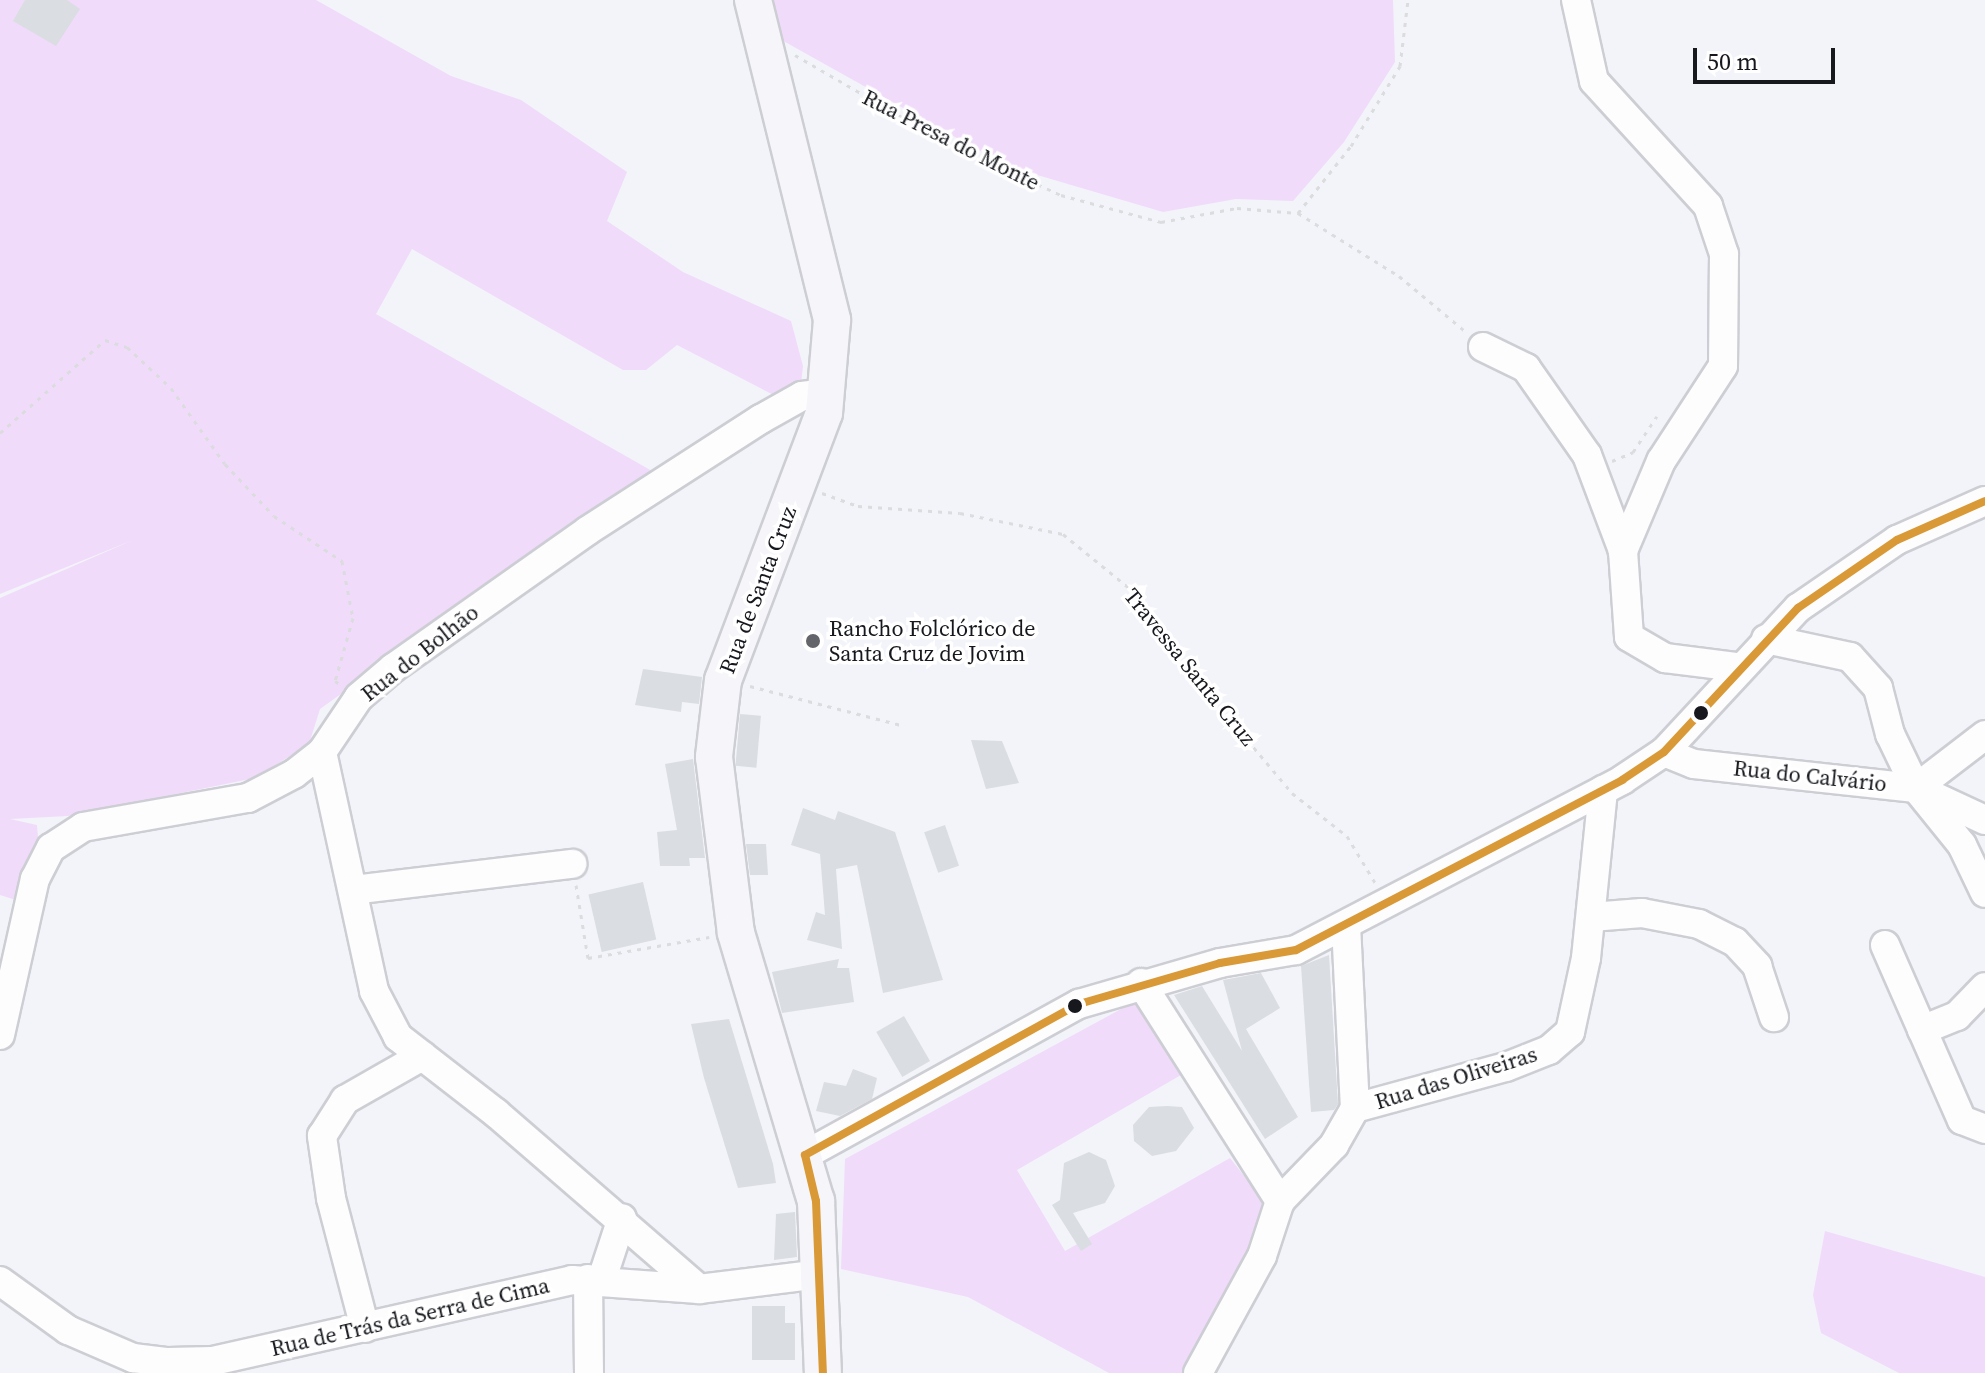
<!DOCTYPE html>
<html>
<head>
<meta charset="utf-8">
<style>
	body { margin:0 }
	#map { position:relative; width:1985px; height:1373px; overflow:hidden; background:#f3f4f9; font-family:"Source Serif 4",serif }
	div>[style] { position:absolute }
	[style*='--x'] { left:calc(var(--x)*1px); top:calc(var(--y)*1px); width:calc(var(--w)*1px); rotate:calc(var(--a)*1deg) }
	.green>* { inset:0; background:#f1dbfa }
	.building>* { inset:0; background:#dadde2; transform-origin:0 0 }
	.path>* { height:3px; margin-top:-1.5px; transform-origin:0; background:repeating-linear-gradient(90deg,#dbdcde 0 4px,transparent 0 10px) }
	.roads { filter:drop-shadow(2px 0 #cdced4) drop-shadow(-2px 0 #cdced4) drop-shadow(0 2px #cdced4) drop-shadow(0 -2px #cdced4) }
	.minor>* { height:28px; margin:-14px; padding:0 14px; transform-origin:14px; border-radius:14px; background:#fdfdfe }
	.major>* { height:36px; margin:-18px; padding:0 18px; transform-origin:18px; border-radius:18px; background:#f6f6fa }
	.bus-1>* { height:8px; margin:-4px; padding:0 4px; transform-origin:4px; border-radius:4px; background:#d99936 }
	.dots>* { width:22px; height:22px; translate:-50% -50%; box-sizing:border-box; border:4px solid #fff; border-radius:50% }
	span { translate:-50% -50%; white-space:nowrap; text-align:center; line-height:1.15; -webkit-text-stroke:7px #fff; paint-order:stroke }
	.street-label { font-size:22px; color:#16181d }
	.poi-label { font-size:22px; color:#16181d }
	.left { translate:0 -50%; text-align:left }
	.scale { position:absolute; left:1693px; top:48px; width:142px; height:36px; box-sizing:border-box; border:4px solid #16181d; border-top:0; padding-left:10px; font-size:24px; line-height:28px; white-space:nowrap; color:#16181d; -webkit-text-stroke:6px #fff; paint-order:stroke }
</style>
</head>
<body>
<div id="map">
	<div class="green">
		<i style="clip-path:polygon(0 0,316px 0,451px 76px,521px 100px,627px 172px,607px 221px,683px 272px,791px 321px,803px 366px,801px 384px,785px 401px,677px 345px,646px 370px,623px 370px,412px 249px,376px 314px,652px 471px,320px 709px,309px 744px,255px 778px,68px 816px,10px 819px,37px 825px,44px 909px,0 895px,0 598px,133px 540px,0 594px)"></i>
		<i style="clip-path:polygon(770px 0,1393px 0,1395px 62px,1344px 142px,1293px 201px,1236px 199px,1163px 212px,1007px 166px,778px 38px)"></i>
		<i style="clip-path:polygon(1134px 1002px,1181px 1075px,1017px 1170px,1065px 1251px,1230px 1158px,1267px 1205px,1192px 1373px,1109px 1373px,968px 1297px,841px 1269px,845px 1159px)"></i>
		<i style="clip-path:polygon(1825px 1231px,1985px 1277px,1985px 1373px,1899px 1373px,1821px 1333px,1813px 1295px)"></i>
	</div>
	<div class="building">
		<i style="clip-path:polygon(25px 0,67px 0,80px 9px,56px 46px,13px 21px)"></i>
		<i style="clip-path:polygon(643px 669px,702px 677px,699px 704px,682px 702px,681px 712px,635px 705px)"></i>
		<i style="left:740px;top:714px;width:21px;height:52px;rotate:5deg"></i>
		<i style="clip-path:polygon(971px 740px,1002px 741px,1019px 783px,986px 789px)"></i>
		<i style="clip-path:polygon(693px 759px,705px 858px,689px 858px,690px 866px,660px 866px,657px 832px,677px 830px,665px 764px)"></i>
		<i style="clip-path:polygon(803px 808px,835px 820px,838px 811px,895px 832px,943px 980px,883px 993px,857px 865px,836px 869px,842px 949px,807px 940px,816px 912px,825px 915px,820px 854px,791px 845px)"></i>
		<i style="left:945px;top:825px;width:43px;height:22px;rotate:71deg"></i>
		<i style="clip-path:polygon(746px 844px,766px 844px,768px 875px,750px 875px)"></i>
		<i style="left:643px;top:882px;width:59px;height:56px;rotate:77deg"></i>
		<i style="clip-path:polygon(1329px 955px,1338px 1104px,1334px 1110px,1311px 1112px,1301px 966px)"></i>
		<i style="clip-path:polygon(839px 959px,837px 968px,849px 968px,854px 1002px,782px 1013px,772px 972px)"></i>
		<i style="clip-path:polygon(1261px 973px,1280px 1008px,1246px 1029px,1298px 1117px,1265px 1139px,1174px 995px,1202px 986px,1242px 1051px,1223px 980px)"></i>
		<i style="left:904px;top:1016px;width:52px;height:32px;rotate:60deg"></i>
		<i style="clip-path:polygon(729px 1019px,773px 1164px,776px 1183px,738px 1188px,704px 1078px,691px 1024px)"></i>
		<i style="clip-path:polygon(853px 1069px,877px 1078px,872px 1099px,840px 1116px,816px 1111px,824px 1082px,846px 1086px)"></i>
		<i style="clip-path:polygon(1167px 1106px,1182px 1107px,1194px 1128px,1176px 1151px,1152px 1156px,1134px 1141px,1133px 1125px,1149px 1107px)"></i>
		<i style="clip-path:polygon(1089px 1152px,1106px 1160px,1115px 1186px,1105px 1203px,1073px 1213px,1092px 1244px,1081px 1251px,1052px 1205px,1060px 1200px,1064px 1163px)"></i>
		<i style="clip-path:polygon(795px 1212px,797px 1257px,774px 1260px,776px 1214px)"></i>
		<i style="clip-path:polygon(752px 1306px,785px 1306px,785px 1323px,795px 1323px,795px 1360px,752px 1360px)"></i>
	</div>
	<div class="path">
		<i style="--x:795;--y:55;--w:165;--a:30.1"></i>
		<i style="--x:938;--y:138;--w:136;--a:24.9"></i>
		<i style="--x:1061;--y:195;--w:104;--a:15.1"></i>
		<i style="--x:1161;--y:222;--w:77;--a:-10.4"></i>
		<i style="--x:1237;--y:208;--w:61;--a:4.7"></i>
		<i style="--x:1298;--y:213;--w:119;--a:32"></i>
		<i style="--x:1399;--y:276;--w:86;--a:39.8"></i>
		<i style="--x:1298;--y:213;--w:85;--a:-51.7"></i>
		<i style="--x:1351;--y:146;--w:94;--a:-58.5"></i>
		<i style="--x:1400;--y:66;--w:66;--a:-83.1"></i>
		<i style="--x:0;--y:433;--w:140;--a:-41.5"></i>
		<i style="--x:105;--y:340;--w:23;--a:18"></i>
		<i style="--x:127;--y:347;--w:60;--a:43"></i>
		<i style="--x:171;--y:388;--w:93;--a:54.6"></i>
		<i style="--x:225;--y:464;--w:71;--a:46.7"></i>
		<i style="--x:274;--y:516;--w:82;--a:33.5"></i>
		<i style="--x:342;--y:561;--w:58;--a:79.1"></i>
		<i style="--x:353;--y:618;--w:66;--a:105.9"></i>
		<i style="--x:335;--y:681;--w:6;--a:31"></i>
		<i style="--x:1612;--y:461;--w:23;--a:-23"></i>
		<i style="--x:1633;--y:452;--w:43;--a:-56.3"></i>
		<i style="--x:822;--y:493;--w:38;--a:20"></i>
		<i style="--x:858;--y:506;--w:102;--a:3.9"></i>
		<i style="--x:960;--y:513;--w:105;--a:11.5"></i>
		<i style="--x:1063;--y:534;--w:92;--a:39.2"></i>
		<i style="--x:1134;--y:592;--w:67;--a:57.3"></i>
		<i style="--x:1170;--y:648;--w:189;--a:49.9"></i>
		<i style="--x:1292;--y:793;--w:70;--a:38"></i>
		<i style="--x:1347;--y:836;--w:56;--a:58.9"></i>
		<i style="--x:750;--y:686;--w:160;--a:14.5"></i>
		<i style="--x:576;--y:885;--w:74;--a:80.7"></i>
		<i style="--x:588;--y:958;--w:123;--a:-9.8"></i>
	</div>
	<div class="roads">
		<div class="minor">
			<i style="--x:1576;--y:0;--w:83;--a:77.5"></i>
			<i style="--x:1594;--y:81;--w:169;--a:47.6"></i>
			<i style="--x:1708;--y:206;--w:51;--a:71.6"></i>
			<i style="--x:1724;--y:254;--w:112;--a:90.5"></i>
			<i style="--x:1723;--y:366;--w:113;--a:123.1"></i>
			<i style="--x:1661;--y:461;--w:98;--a:112.9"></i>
			<i style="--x:1483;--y:347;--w:48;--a:26"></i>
			<i style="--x:1526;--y:368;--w:106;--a:55"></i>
			<i style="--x:1587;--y:455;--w:103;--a:69.4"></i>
			<i style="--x:1623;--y:551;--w:86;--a:86"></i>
			<i style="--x:1629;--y:637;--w:42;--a:30.3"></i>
			<i style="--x:1665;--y:658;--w:73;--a:7.1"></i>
			<i style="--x:1766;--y:639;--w:86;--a:12.1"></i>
			<i style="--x:1850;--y:657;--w:42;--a:47.9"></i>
			<i style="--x:1878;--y:688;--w:48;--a:75.4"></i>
			<i style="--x:1890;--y:734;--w:60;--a:64.3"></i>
			<i style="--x:1916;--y:788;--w:73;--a:51.1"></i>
			<i style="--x:1962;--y:845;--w:53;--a:64.4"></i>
			<i style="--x:322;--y:752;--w:245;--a:77.7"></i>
			<i style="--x:374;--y:991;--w:52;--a:62.4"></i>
			<i style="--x:398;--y:1037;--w:124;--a:37.8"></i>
			<i style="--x:496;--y:1113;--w:269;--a:40.9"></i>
			<i style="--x:1664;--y:752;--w:32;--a:22"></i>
			<i style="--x:1694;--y:764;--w:223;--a:6.2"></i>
			<i style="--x:1916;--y:788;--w:76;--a:24.9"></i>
			<i style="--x:1916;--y:788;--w:87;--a:-37.5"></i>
			<i style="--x:353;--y:890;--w:221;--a:-6.8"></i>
			<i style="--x:1591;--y:917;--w:51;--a:-4.5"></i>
			<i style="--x:1642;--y:913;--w:58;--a:10.9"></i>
			<i style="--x:1699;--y:924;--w:40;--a:26.6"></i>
			<i style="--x:1735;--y:942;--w:33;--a:47"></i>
			<i style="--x:1757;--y:966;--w:54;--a:71.6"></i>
			<i style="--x:1346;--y:925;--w:183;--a:87.2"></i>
			<i style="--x:1885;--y:945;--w:191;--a:66.3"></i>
			<i style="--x:1962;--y:1120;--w:25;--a:21"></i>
			<i style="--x:1141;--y:983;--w:259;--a:57.5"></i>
			<i style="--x:1922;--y:1030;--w:38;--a:-22"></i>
			<i style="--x:1957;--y:1016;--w:40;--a:-46"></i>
			<i style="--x:0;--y:1035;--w:160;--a:-77.4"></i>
			<i style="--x:35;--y:879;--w:35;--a:-63"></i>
			<i style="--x:51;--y:848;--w:38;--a:-33"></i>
			<i style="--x:83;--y:827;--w:168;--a:-10"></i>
			<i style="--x:248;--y:798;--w:52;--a:-27.6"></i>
			<i style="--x:294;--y:774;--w:36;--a:-38"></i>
			<i style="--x:322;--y:752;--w:66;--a:-56.1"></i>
			<i style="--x:359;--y:697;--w:45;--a:-40.5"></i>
			<i style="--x:393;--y:668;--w:237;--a:-35.2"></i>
			<i style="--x:587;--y:531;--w:207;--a:-32.8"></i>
			<i style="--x:761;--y:419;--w:47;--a:-29.3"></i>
			<i style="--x:802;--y:396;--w:25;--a:-7"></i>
			<i style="--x:805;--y:1155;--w:313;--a:-28.9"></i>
			<i style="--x:1079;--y:1004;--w:147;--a:-16.2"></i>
			<i style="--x:1220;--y:963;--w:77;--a:-9.7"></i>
			<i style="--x:1296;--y:950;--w:368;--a:-27.5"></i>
			<i style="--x:1622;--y:780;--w:50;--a:-33.7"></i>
			<i style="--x:1664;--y:752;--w:197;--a:-47.1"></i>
			<i style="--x:1798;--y:608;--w:120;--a:-34.5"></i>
			<i style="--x:1897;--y:540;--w:96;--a:-23.9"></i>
			<i style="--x:588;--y:1279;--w:94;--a:89.4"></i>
			<i style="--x:602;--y:1279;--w:64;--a:-71.8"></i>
			<i style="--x:0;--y:1281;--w:84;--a:35.8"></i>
			<i style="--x:68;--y:1330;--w:71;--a:23.3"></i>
			<i style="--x:133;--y:1358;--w:35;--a:7"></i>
			<i style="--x:168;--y:1362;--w:45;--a:-1.3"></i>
			<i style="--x:213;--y:1361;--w:368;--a:-12.7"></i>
			<i style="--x:572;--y:1280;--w:127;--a:4.1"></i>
			<i style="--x:699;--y:1289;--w:121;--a:-7.1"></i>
			<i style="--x:365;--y:1328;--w:134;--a:-104.7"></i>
			<i style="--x:331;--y:1198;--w:63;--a:-98.3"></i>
			<i style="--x:322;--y:1136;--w:43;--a:-57.4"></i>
			<i style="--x:345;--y:1100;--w:89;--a:-29.7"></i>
			<i style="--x:1198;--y:1373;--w:133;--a:-61.3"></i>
			<i style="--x:1262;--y:1256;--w:58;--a:-71.9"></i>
			<i style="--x:1280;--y:1201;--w:78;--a:-46"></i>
			<i style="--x:1334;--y:1145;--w:43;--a:-60.4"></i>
			<i style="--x:1355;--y:1108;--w:156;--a:-15.2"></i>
			<i style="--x:1506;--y:1067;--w:46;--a:-21.6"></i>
			<i style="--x:1549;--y:1050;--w:28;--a:-41"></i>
			<i style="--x:1570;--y:1032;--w:76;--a:-77.8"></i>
			<i style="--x:1586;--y:958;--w:169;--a:-84.2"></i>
		</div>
		<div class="major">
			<i style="--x:753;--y:0;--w:330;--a:76.1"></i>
			<i style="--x:832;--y:320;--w:93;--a:94.9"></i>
			<i style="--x:824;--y:413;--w:285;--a:110.7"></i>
			<i style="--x:723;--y:680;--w:78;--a:96.7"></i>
			<i style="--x:714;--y:757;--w:177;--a:82.9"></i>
			<i style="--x:736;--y:933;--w:280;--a:73.4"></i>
			<i style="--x:816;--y:1201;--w:172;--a:87.7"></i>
		</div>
	</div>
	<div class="bus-1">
		<i style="--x:805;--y:1155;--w:313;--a:-28.9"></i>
		<i style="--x:1079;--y:1004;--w:147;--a:-16.2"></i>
		<i style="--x:1220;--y:963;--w:77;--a:-9.7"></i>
		<i style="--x:1296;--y:950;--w:368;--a:-27.5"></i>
		<i style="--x:1622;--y:780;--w:50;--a:-33.7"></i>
		<i style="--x:1664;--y:752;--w:197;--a:-47.1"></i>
		<i style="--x:1798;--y:608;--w:120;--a:-34.5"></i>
		<i style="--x:1897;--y:540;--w:96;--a:-23.9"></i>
		<i style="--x:805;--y:1155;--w:47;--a:76.6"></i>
		<i style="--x:816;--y:1201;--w:172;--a:87.7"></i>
	</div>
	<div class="dots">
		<i style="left:813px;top:641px;background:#63656a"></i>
		<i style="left:1701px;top:713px;background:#16181d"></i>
		<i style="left:1075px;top:1006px;background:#16181d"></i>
	</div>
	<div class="street-label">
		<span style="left:951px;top:140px;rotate:27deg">Rua Presa do Monte</span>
		<span style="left:758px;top:590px;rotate:-69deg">Rua de Santa Cruz</span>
		<span style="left:420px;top:653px;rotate:-38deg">Rua do Bolhão</span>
		<span style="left:1190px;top:667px;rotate:51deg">Travessa Santa Cruz</span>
		<span style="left:1810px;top:776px;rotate:6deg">Rua do Calvário</span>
		<span style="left:1456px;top:1078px;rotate:-17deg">Rua das Oliveiras</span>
		<span style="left:410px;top:1317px;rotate:-13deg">Rua de Trás da Serra de Cima</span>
	</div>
	<div class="poi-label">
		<span class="left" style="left:829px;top:641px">Rancho Folclórico de<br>Santa Cruz de Jovim</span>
	</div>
	<div class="scale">50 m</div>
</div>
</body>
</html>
